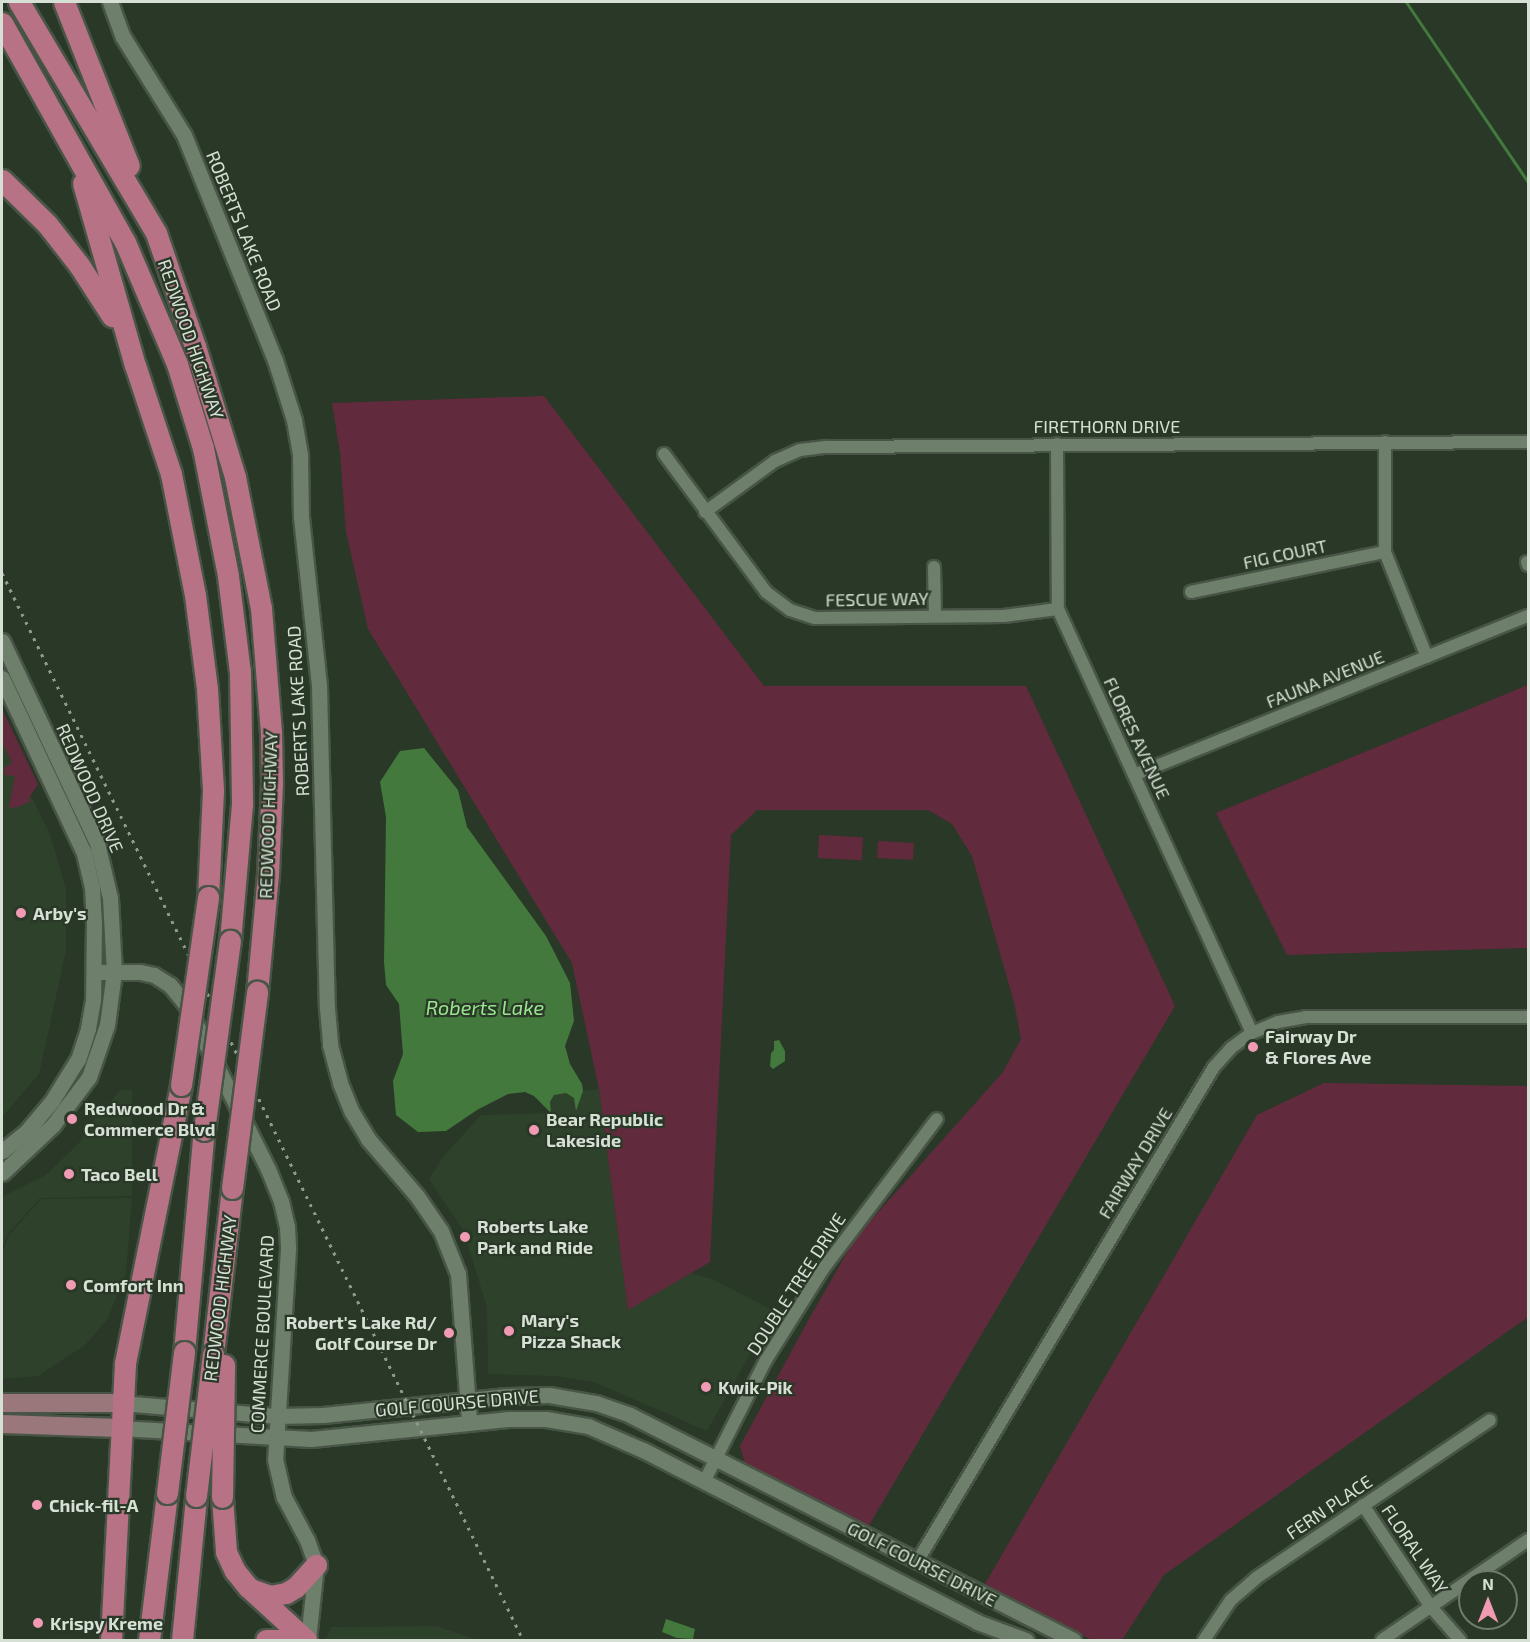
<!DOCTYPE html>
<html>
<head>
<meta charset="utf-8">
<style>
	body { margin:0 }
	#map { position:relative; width:1530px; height:1642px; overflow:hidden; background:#293827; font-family:"Exo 2",sans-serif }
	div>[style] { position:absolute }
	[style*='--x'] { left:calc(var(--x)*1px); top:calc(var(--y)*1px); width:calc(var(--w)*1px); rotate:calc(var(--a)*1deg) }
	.built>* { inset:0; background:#2e422b }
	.green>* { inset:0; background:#622a3d; transform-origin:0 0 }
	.water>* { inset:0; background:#43793c }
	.stream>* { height:3px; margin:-1.5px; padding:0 1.5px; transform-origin:1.5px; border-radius:1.5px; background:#43793c }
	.roads { filter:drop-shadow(2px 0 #485546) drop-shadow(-2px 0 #485546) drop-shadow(0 2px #485546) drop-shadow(0 -2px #485546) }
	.minor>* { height:12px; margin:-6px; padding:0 6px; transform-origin:6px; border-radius:6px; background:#6e7f6b }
	.tertiary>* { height:15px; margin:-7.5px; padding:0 7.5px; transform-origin:7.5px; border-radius:7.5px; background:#6e7f6b }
	.primary>* { height:18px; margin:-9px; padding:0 9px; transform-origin:9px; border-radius:9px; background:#9a777b }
	.motorway>* { height:21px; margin:-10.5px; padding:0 10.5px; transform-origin:10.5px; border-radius:10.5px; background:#b77286 }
	.rail>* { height:3px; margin-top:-1.5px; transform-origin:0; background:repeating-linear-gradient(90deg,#8f9a8d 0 3px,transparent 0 9px) }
	.bridges { filter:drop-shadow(2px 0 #485546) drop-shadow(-2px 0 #485546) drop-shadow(0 2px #485546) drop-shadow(0 -2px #485546) }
	.motorway-bridge>* { height:21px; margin:-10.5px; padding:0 10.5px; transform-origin:10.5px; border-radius:10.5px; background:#b77286 }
	.dots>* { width:16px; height:16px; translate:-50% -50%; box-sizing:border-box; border:3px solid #293827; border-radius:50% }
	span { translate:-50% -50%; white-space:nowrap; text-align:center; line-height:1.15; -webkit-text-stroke:4.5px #293827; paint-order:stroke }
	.street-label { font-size:18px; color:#d7e0d5 }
	.poi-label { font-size:18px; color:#d7e0d5; font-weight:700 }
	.left { translate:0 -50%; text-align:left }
	.right { translate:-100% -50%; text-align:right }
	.water-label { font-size:20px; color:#9be691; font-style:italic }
	.frame { position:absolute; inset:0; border:3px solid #d7e0d5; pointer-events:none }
	.north { position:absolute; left:1458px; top:1570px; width:60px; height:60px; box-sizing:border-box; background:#293827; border:2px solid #6f7b6d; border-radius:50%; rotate:0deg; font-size:16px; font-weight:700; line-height:24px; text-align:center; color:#d7e0d5 }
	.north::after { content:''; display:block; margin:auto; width:21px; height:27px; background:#f19ab3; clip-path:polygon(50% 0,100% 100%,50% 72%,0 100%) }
</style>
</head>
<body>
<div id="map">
	<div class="built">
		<i style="clip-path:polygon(2px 737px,50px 834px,66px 889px,66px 951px,39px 1074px,2px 1117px)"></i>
		<i style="clip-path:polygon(599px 1089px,628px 1309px,691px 1273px,712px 1279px,774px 1311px,707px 1431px,594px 1382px,555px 1376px,488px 1374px,487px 1307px,463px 1230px,429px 1179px,443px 1157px,481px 1115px,551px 1113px,550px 1102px,554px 1095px,566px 1093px,574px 1098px,576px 1110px,583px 1091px)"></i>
		<i style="clip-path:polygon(121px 1090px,132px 1090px,132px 1196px,40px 1198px,7px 1235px,2px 1250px,2px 1197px,46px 1175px,79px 1143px,97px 1115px)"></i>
		<i style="clip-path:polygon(132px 1198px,126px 1273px,107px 1320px,85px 1345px,38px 1376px,2px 1379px,2px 1254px,8px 1236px,41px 1199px)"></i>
		<i style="clip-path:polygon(436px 1626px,478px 1640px,326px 1640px,331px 1627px)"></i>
	</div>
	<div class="green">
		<i style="clip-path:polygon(544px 396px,764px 686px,1026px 686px,1175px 1006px,868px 1527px,746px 1467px,740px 1446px,810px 1317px,856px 1237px,1003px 1072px,1021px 1039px,1014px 1002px,972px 856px,952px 824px,928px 810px,757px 810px,731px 835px,710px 1262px,628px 1310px,599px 1089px,572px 963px,368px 629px,346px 532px,340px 453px,332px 403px)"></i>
		<i style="clip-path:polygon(1528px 685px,1528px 948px,1287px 955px,1216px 813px)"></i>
		<i style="clip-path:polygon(2px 709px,38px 784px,29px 798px,31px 801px,18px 807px,9px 808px,15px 776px,5px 775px,4px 768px,12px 763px,2px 742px)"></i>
		<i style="left:819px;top:835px;width:44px;height:23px;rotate:3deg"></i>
		<i style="left:878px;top:841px;width:36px;height:17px;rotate:3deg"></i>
		<i style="clip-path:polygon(1324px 1083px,1528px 1086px,1528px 1317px,1164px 1575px,1122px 1640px,1092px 1640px,985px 1584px,1257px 1115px)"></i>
	</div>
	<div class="water">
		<i style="clip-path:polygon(424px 748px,458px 790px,467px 827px,546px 936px,570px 983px,574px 1021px,565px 1046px,570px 1064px,582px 1084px,583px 1091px,576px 1111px,574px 1098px,566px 1093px,554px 1095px,550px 1102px,551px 1113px,534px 1096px,525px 1092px,508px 1094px,477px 1110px,446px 1131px,418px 1132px,396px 1115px,393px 1081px,403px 1054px,399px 1004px,386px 985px,384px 962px,386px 817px,380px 782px,400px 751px)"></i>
		<i style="clip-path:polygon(779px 1040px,785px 1051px,785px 1061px,773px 1069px,770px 1066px,771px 1053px,774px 1050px,774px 1041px)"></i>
		<i style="clip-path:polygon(666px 1619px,695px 1629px,693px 1639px,677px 1638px,662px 1632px)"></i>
	</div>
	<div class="stream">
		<i style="--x:1406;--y:2;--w:217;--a:55.9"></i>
	</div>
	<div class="roads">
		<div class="minor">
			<i style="--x:1385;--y:442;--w:110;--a:90"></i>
			<i style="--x:1385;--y:552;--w:113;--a:68.2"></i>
			<i style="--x:1057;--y:444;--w:165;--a:89.7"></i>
			<i style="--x:1058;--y:609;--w:466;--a:65.4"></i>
			<i style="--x:664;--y:454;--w:172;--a:53.5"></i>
			<i style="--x:766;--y:592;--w:30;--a:37"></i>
			<i style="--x:790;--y:610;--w:26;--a:18"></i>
			<i style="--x:815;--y:618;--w:189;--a:-0.6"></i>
			<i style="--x:1004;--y:616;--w:54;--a:-7.4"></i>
			<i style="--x:705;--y:512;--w:87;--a:-36.1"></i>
			<i style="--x:775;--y:461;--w:27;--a:-24"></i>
			<i style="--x:800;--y:450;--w:26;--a:-7"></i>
			<i style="--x:826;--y:447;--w:702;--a:-0.41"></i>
			<i style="--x:1527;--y:562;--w:3;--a:72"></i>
			<i style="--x:934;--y:567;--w:49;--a:88.8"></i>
			<i style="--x:1191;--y:592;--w:198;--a:-11.7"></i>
			<i style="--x:1134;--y:775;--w:425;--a:-22"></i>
			<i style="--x:704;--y:1482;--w:137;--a:-63.1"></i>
			<i style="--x:766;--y:1360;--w:107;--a:-57.9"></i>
			<i style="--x:823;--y:1269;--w:188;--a:-52.8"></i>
			<i style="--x:1363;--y:1505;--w:123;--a:56.3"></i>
			<i style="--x:1431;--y:1607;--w:44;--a:48.7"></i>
			<i style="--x:917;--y:1562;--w:577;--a:-59.04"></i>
			<i style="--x:1214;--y:1067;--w:25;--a:-48"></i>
			<i style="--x:1231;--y:1048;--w:26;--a:-36"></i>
			<i style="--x:1252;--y:1033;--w:28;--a:-23"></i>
			<i style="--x:1278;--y:1022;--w:27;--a:-10"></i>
			<i style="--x:1305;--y:1017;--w:223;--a:0"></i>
			<i style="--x:1204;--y:1640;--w:48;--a:-56"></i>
			<i style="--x:1231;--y:1600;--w:33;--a:-41"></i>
			<i style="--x:1256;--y:1578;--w:282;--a:-34"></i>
			<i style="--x:1382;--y:1640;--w:177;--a:-34.4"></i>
		</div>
		<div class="tertiary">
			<i style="--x:110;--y:2;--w:37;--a:70"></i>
			<i style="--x:123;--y:37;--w:115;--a:58.1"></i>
			<i style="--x:184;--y:135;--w:243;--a:68"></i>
			<i style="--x:275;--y:360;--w:63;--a:72.4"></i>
			<i style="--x:294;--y:420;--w:36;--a:80"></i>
			<i style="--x:300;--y:455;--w:62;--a:89.1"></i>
			<i style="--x:301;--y:517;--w:170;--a:83.9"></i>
			<i style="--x:319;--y:686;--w:322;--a:88.6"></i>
			<i style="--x:327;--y:1008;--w:37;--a:85"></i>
			<i style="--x:330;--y:1045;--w:39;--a:75"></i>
			<i style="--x:340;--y:1083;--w:31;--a:68"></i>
			<i style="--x:352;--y:1112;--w:31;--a:59"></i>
			<i style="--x:368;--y:1139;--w:75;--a:49.3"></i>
			<i style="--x:417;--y:1196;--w:42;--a:55.6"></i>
			<i style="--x:441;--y:1231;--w:46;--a:68.4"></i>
			<i style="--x:458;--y:1274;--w:148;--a:85.7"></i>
			<i style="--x:2;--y:641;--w:223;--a:64.8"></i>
			<i style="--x:97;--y:843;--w:57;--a:76.7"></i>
			<i style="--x:110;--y:898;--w:74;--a:86.9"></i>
			<i style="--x:114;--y:972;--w:53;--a:97.5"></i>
			<i style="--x:107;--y:1025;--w:55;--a:109.1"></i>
			<i style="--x:89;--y:1077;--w:60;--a:126.9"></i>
			<i style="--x:53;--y:1125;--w:70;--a:136.7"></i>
			<i style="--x:2;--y:678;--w:193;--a:64.9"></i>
			<i style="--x:84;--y:853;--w:35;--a:77"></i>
			<i style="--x:92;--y:887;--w:35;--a:87"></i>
			<i style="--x:94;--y:922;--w:78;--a:90.7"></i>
			<i style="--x:93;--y:1000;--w:29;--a:100"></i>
			<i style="--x:88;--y:1029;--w:32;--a:108"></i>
			<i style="--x:78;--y:1059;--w:49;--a:121.8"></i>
			<i style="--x:52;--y:1101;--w:39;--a:130"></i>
			<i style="--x:27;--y:1131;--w:32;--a:141"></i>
			<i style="--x:94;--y:972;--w:46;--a:0"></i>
			<i style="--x:140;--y:972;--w:14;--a:12"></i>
			<i style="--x:154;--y:975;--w:19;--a:32"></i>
			<i style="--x:170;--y:985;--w:27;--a:51"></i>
			<i style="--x:187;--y:1006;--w:182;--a:63.6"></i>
			<i style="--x:268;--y:1169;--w:35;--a:68"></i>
			<i style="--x:281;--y:1201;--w:27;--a:77"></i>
			<i style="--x:287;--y:1227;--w:22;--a:87"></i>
			<i style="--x:288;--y:1249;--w:210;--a:93.5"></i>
			<i style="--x:275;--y:1459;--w:39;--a:77"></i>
			<i style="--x:284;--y:1497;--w:49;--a:61.9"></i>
			<i style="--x:307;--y:1540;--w:27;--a:70"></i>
			<i style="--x:316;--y:1565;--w:75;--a:96.1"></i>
			<i style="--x:121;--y:1403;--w:157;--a:4.8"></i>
			<i style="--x:277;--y:1416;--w:46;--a:-1.2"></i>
			<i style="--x:323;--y:1415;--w:186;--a:-5.9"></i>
			<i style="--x:508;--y:1396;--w:41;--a:-1.4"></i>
			<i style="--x:549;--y:1395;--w:48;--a:9.7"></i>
			<i style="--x:596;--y:1403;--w:36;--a:19"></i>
			<i style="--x:630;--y:1415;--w:497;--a:26.9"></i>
			<i style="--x:119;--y:1428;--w:192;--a:3.3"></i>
			<i style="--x:311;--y:1439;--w:198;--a:-5.8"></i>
			<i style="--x:508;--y:1419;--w:38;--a:0"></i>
			<i style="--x:546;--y:1419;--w:43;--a:9.5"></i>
			<i style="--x:588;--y:1426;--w:60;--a:23.6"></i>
			<i style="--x:643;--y:1450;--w:376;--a:27.2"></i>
			<i style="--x:977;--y:1622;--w:52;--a:20.2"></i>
		</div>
		<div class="primary">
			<i style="--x:2;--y:1403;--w:119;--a:0"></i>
			<i style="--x:2;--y:1424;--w:117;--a:2"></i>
		</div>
		<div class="motorway">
			<i style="--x:19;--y:2;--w:269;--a:59.3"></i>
			<i style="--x:156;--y:233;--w:120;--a:71"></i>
			<i style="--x:195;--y:346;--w:137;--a:73"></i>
			<i style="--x:235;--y:477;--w:134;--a:78.8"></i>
			<i style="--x:261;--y:608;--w:124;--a:85.4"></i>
			<i style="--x:271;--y:732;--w:51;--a:88.9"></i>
			<i style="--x:272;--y:783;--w:91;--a:92.5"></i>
			<i style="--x:268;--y:874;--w:119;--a:95.3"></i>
			<i style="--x:64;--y:2;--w:176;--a:68.4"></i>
			<i style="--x:2;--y:23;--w:251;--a:60.7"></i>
			<i style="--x:125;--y:242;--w:133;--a:66.9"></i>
			<i style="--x:177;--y:364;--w:88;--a:72.8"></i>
			<i style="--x:203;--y:448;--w:130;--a:78.9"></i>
			<i style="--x:228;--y:576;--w:97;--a:82.9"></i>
			<i style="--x:240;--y:672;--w:132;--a:89.1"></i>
			<i style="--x:242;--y:804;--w:138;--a:95"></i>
			<i style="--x:2;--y:180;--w:63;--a:44.4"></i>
			<i style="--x:47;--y:224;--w:52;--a:52"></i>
			<i style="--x:79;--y:265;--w:61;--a:57.1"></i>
			<i style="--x:83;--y:183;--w:189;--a:74.1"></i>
			<i style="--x:135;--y:365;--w:115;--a:71.7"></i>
			<i style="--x:171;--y:474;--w:123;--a:78.8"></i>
			<i style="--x:195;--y:595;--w:95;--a:82.7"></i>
			<i style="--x:207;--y:689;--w:102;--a:86.6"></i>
			<i style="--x:213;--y:791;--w:106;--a:92.7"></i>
			<i style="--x:184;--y:1352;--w:223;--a:-84.9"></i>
			<i style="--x:213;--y:1354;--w:167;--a:-83.5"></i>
			<i style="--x:222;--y:1497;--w:55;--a:85.8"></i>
			<i style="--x:226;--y:1552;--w:21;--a:65"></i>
			<i style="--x:235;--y:1571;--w:21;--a:51"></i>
			<i style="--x:248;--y:1587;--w:79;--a:42.4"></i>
			<i style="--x:253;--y:1590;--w:18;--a:19"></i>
			<i style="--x:270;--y:1596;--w:16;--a:-11"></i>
			<i style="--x:286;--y:1593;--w:12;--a:-31"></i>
			<i style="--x:296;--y:1587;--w:30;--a:-48"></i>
			<i style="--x:111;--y:1640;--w:277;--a:-87.1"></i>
			<i style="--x:125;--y:1363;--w:284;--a:-78.6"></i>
			<i style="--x:149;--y:1640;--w:148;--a:-83"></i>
			<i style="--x:182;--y:1640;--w:145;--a:-84.4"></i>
			<i style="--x:266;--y:1640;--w:30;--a:0"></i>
		</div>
	</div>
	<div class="rail">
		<i style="--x:2;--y:573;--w:1187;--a:63.97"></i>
	</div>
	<div class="bridges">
		<div class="motorway-bridge">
			<i style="--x:181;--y:1085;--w:190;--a:-81.8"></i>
			<i style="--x:204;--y:1130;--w:191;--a:-82.2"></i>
			<i style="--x:232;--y:1188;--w:198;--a:-82.7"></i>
			<i style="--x:167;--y:1493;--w:142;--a:-83.1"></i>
			<i style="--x:196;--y:1496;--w:143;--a:-83.2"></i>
			<i style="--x:222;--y:1497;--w:132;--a:-89.1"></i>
		</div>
	</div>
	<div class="dots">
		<i style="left:21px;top:913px;background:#f19ab3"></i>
		<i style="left:1253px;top:1047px;background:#f19ab3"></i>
		<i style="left:72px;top:1119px;background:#f19ab3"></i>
		<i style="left:534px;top:1130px;background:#f19ab3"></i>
		<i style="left:69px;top:1174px;background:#f19ab3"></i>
		<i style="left:465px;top:1237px;background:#f19ab3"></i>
		<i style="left:71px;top:1285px;background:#f19ab3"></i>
		<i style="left:509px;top:1331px;background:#f19ab3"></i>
		<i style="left:449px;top:1333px;background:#f19ab3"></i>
		<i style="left:706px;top:1387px;background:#f19ab3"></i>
		<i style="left:37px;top:1505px;background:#f19ab3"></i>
		<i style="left:38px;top:1623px;background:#f19ab3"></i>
	</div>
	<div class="street-label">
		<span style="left:244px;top:231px;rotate:68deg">ROBERTS LAKE ROAD</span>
		<span style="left:191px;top:339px;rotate:71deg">REDWOOD HIGHWAY</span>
		<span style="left:1107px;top:426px">FIRETHORN DRIVE</span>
		<span style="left:1285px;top:554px;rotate:-12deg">FIG COURT</span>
		<span style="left:877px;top:599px;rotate:-1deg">FESCUE WAY</span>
		<span style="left:1325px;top:679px;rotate:-22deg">FAUNA AVENUE</span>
		<span style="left:298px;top:711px;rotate:-93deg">ROBERTS LAKE ROAD</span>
		<span style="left:1137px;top:738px;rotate:65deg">FLORES AVENUE</span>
		<span style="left:90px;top:788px;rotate:66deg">REDWOOD DRIVE</span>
		<span style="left:268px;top:815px;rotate:-88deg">REDWOOD HIGHWAY</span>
		<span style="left:1135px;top:1163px;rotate:-59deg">FAIRWAY DRIVE</span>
		<span style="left:796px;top:1284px;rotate:-57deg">DOUBLE TREE DRIVE</span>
		<span style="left:220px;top:1298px;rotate:-83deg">REDWOOD HIGHWAY</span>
		<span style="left:262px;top:1334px;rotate:-87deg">COMMERCE BOULEVARD</span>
		<span style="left:457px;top:1403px;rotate:-5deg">GOLF COURSE DRIVE</span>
		<span style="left:1329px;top:1507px;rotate:-34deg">FERN PLACE</span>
		<span style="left:1415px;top:1549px;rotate:56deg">FLORAL WAY</span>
		<span style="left:922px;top:1564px;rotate:27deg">GOLF COURSE DRIVE</span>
	</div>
	<div class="poi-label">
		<span class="left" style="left:33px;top:913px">Arby's</span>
		<span class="left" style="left:1265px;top:1047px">Fairway Dr<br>&amp; Flores Ave</span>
		<span class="left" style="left:84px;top:1119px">Redwood Dr &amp;<br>Commerce Blvd</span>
		<span class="left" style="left:546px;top:1130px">Bear Republic<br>Lakeside</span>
		<span class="left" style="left:81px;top:1174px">Taco Bell</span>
		<span class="left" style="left:477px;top:1237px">Roberts Lake<br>Park and Ride</span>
		<span class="left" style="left:83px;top:1285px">Comfort Inn</span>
		<span class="left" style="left:521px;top:1331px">Mary's<br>Pizza Shack</span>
		<span class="right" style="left:437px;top:1333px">Robert's Lake Rd/<br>Golf Course Dr</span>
		<span class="left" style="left:718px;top:1387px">Kwik-Pik</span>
		<span class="left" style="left:49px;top:1505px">Chick-fil-A</span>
		<span class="left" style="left:50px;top:1623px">Krispy Kreme</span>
	</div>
	<div class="water-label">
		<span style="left:485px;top:1007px">Roberts Lake</span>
	</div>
	<div class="frame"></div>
	<div class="north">N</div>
</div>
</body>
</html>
